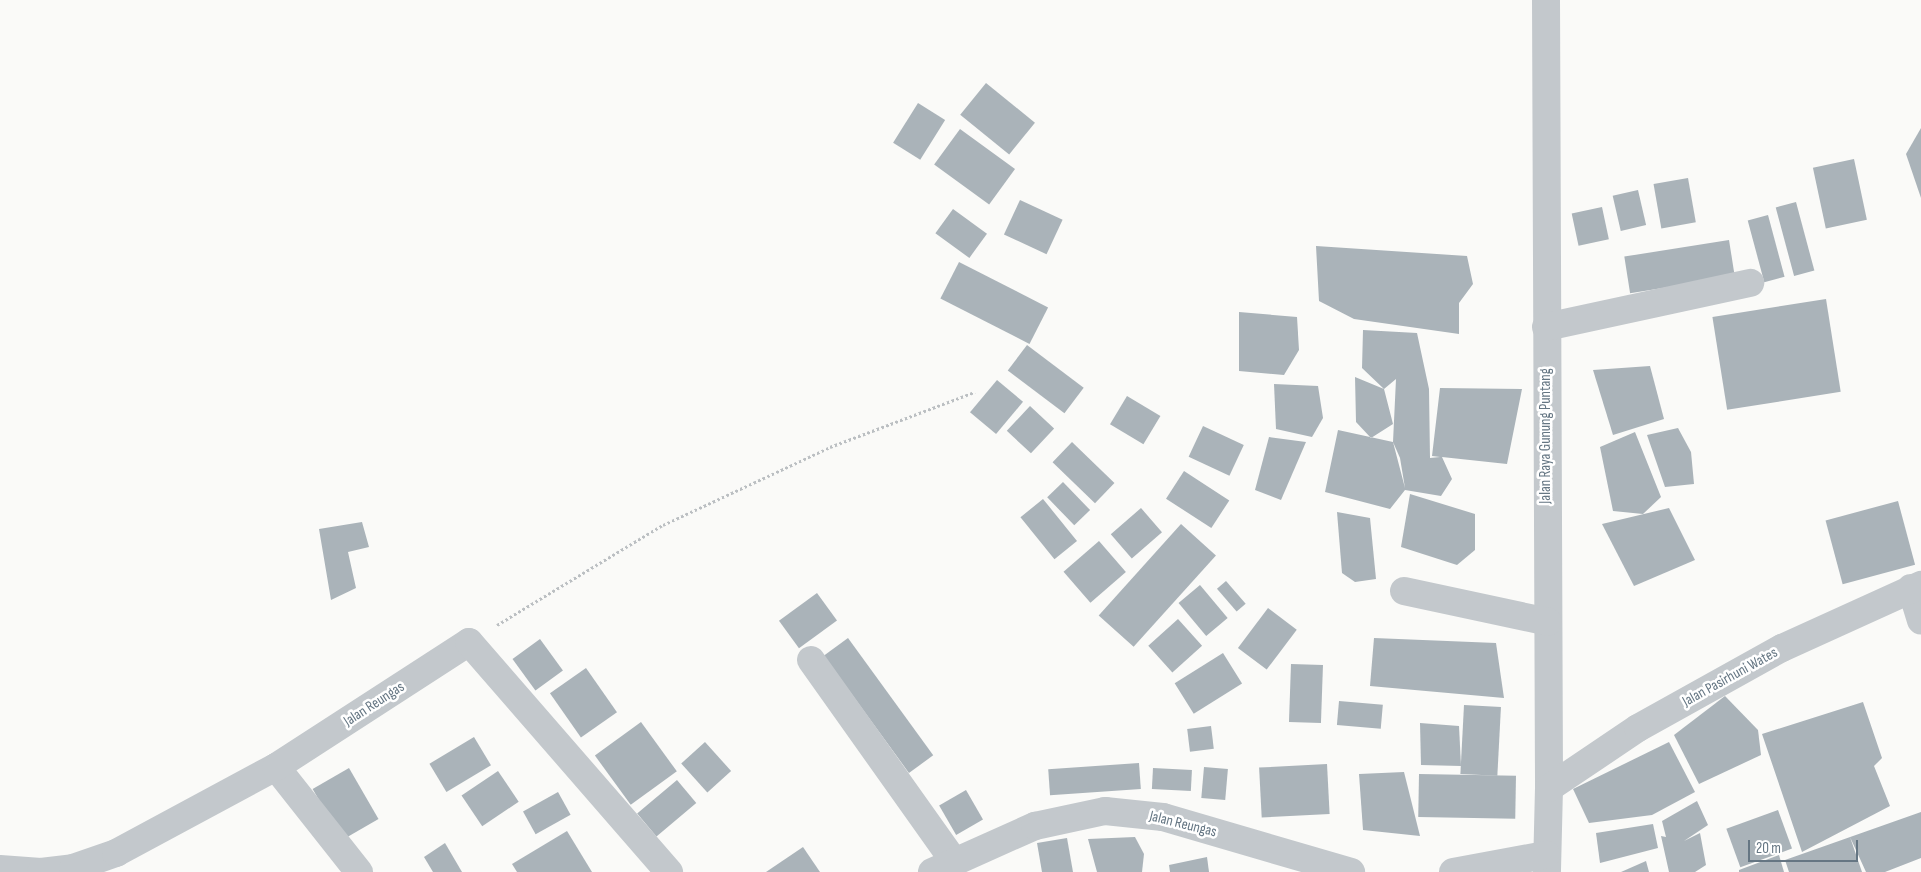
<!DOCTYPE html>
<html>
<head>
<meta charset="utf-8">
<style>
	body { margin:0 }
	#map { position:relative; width:1921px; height:872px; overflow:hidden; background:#fafaf8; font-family:"Sofia Sans Condensed",sans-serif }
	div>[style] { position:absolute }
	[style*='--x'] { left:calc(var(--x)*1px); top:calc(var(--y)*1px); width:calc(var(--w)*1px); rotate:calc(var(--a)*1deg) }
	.building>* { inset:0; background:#aab3b9; transform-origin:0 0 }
	.path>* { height:3px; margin-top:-1.5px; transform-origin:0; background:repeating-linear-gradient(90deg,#bbbfc2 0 2.5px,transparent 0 5px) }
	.minor>* { height:28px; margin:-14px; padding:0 14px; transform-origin:14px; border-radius:14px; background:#c3c8cc }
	span { translate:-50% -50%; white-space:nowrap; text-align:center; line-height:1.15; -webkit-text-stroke:5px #fff; paint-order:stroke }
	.street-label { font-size:15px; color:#657683 }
	.scale { position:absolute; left:1748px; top:840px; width:110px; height:22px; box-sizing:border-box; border:2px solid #657683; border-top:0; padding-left:6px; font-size:15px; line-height:18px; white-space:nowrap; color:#657683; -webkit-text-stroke:4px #fff; paint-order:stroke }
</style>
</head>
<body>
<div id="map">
	<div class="building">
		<i style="left:986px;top:83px;width:63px;height:41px;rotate:39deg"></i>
		<i style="left:918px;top:103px;width:32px;height:47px;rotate:32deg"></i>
		<i style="clip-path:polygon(1921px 128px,1921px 198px,1906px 154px)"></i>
		<i style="left:960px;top:129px;width:68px;height:44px;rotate:36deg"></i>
		<i style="left:1854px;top:159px;width:62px;height:42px;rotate:78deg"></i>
		<i style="left:1688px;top:178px;width:45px;height:35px;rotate:80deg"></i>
		<i style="left:1638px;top:190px;width:36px;height:26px;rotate:77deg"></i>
		<i style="left:1020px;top:200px;width:47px;height:38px;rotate:25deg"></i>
		<i style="left:1796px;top:202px;width:71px;height:21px;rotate:75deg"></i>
		<i style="left:1602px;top:207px;width:33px;height:31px;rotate:78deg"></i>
		<i style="left:953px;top:209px;width:42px;height:30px;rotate:36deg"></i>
		<i style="left:1768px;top:215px;width:64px;height:21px;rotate:75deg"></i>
		<i style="left:1729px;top:240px;width:37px;height:106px;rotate:81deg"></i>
		<i style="clip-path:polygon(1316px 246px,1467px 256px,1473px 284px,1459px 303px,1459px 334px,1354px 319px,1319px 301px)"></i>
		<i style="left:959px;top:262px;width:100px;height:41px;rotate:27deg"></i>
		<i style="left:1826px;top:299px;width:94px;height:115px;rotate:81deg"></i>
		<i style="clip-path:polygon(1239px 312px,1297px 317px,1299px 350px,1284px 375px,1239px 371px)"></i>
		<i style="clip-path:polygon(evenodd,1363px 330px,1417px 333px,1429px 389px,1430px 458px,1440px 457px,1432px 456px,1440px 388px,1522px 389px,1507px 464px,1442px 457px,1452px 479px,1441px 496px,1405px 490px,1390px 509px,1325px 492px,1338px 430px,1393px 442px,1396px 379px,1384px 389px,1393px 424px,1371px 438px,1356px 422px,1355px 377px,1384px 389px,1362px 368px,1363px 330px,1393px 442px,1400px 458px,1405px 488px,1393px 442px)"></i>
		<i style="left:1027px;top:345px;width:71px;height:32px;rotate:37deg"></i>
		<i style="clip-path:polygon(1650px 366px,1664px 419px,1613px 435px,1593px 370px)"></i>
		<i style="left:997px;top:380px;width:34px;height:42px;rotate:40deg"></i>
		<i style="clip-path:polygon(1274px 384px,1318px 386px,1323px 418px,1312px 437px,1276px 429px)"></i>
		<i style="left:1127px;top:396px;width:39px;height:33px;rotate:31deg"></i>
		<i style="left:1030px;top:406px;width:33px;height:34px;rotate:43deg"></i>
		<i style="left:1203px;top:426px;width:45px;height:34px;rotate:25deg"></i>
		<i style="clip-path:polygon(1678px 428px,1691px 452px,1694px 484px,1665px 487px,1647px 435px)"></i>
		<i style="clip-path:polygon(1635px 432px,1661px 497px,1643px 514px,1613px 511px,1600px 447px)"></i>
		<i style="clip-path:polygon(1269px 437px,1306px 442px,1281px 500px,1255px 490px)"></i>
		<i style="left:1072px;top:442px;width:59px;height:28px;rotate:44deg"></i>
		<i style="left:1184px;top:471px;width:54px;height:33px;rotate:33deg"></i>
		<i style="left:1063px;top:482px;width:39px;height:22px;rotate:46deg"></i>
		<i style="clip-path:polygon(1410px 494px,1475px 514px,1475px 550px,1457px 565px,1401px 547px)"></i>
		<i style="left:1043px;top:499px;width:54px;height:29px;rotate:51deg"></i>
		<i style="left:1898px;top:501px;width:66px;height:75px;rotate:75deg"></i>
		<i style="left:1141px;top:508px;width:32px;height:40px;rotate:49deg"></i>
		<i style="clip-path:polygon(1669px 508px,1695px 560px,1634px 586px,1602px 524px)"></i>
		<i style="clip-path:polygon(1337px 512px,1370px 518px,1376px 579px,1355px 582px,1342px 573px)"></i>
		<i style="clip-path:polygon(362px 522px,369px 547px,348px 552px,356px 588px,331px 600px,319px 529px)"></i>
		<i style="left:1181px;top:524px;width:47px;height:123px;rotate:42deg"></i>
		<i style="left:1099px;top:541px;width:41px;height:47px;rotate:49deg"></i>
		<i style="left:1226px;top:581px;width:30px;height:12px;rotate:49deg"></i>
		<i style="left:1200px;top:585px;width:43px;height:28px;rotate:50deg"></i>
		<i style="left:817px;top:593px;width:34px;height:47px;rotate:54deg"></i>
		<i style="left:1268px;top:608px;width:36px;height:50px;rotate:37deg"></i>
		<i style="left:1178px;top:619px;width:36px;height:40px;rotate:48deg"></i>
		<i style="left:848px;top:638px;width:145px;height:30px;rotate:54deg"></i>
		<i style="clip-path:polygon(1374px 638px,1496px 643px,1504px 698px,1370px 686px)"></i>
		<i style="left:540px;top:639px;width:39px;height:34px;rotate:54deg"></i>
		<i style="left:1223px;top:653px;width:36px;height:57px;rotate:58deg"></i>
		<i style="left:1291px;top:664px;width:32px;height:58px;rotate:2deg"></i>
		<i style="left:586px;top:668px;width:54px;height:44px;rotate:55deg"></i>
		<i style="clip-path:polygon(1725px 696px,1758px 730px,1761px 755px,1699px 784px,1674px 735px)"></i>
		<i style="left:1339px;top:701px;width:44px;height:24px;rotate:5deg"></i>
		<i style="clip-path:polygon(1863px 702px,1882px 758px,1874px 766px,1890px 806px,1802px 852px,1762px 734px)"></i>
		<i style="left:1464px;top:705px;width:37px;height:69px;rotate:3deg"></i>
		<i style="left:641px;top:722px;width:61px;height:57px;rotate:54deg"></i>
		<i style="clip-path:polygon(1420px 723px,1459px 726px,1461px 766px,1421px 765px)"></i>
		<i style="left:1211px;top:726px;width:23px;height:24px;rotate:83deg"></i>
		<i style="left:474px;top:737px;width:33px;height:52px;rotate:59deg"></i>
		<i style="left:705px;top:742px;width:39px;height:32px;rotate:48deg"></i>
		<i style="clip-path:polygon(1669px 742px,1695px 792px,1652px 815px,1589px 823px,1573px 789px)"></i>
		<i style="left:1139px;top:763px;width:26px;height:91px;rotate:86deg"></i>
		<i style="left:1327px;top:764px;width:50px;height:68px;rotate:87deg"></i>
		<i style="left:1204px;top:767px;width:24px;height:31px;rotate:5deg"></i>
		<i style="left:349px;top:768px;width:59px;height:42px;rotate:60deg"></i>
		<i style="left:1153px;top:768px;width:39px;height:21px;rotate:3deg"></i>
		<i style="left:498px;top:771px;width:37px;height:44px;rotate:56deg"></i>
		<i style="clip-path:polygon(1404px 772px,1420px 836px,1363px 830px,1359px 774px)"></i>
		<i style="left:1419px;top:774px;width:97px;height:43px;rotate:1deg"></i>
		<i style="left:677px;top:780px;width:30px;height:52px;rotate:50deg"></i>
		<i style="left:966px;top:790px;width:34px;height:31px;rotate:60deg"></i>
		<i style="left:558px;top:792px;width:26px;height:40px;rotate:61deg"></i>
		<i style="clip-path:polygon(1697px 801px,1708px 825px,1684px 841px,1700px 833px,1706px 865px,1695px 872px,1669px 872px,1661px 836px,1666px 837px,1662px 821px)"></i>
		<i style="left:1778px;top:810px;width:41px;height:55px;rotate:70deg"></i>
		<i style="clip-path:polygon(1921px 812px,1921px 858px,1885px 872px,1866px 872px,1850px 837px,1862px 872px,1789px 872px,1785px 860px)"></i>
		<i style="clip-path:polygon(1653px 824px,1658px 848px,1600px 863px,1596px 833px)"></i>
		<i style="clip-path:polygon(567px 831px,592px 872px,517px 872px,512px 864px)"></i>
		<i style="clip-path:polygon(1135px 837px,1144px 854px,1142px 872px,1097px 872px,1088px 839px)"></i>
		<i style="clip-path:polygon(1067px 838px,1073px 872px,1042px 872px,1037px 843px)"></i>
		<i style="clip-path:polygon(445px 843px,462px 872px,433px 872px,424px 857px)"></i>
		<i style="clip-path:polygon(803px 847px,820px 872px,766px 872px)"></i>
		<i style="clip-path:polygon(1779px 855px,1784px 872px,1739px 872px,1739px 870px)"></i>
		<i style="clip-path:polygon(1207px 857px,1209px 872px,1170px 872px,1169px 865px)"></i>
		<i style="clip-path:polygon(1646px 861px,1649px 872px,1621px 872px)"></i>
	</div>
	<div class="path">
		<i style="--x:497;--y:625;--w:194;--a:-31.1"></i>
		<i style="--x:663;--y:525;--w:184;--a:-25"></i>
		<i style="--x:830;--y:447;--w:155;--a:-20.8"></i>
	</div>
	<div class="minor">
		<i style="--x:1546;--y:0;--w:788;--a:89.78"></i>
		<i style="--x:1549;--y:788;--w:84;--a:91.4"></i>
		<i style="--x:1546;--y:327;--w:209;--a:-12.2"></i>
		<i style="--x:1911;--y:588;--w:34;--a:73"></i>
		<i style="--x:1404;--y:591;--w:147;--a:12.1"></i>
		<i style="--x:811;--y:660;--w:247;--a:54.6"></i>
		<i style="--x:276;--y:767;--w:134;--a:51.7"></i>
		<i style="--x:1549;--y:788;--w:107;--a:-34"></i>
		<i style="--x:1638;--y:728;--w:165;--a:-29.1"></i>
		<i style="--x:1782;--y:648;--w:153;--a:-24.4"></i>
		<i style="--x:0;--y:869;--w:41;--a:4.2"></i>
		<i style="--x:41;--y:872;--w:32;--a:-7"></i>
		<i style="--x:73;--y:868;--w:46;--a:-19.2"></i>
		<i style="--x:116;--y:853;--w:182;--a:-28.3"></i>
		<i style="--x:276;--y:767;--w:230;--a:-32.9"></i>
		<i style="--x:469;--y:642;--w:305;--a:49"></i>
		<i style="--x:932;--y:872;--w:113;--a:-24.1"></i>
		<i style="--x:1035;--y:826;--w:72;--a:-12.1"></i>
		<i style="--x:1105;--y:811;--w:58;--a:5.9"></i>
		<i style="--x:1163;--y:817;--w:196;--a:16.3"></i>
		<i style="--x:1453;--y:872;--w:95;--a:-10.4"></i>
	</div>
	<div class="street-label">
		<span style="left:1546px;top:436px;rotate:-90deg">Jalan Raya Gunung Puntang</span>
		<span style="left:1730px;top:677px;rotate:-29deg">Jalan Pasirhuni Wates</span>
		<span style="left:374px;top:704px;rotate:-33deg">Jalan Reungas</span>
		<span style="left:1183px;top:824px;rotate:14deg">Jalan Reungas</span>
	</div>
	<div class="scale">20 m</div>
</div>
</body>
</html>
